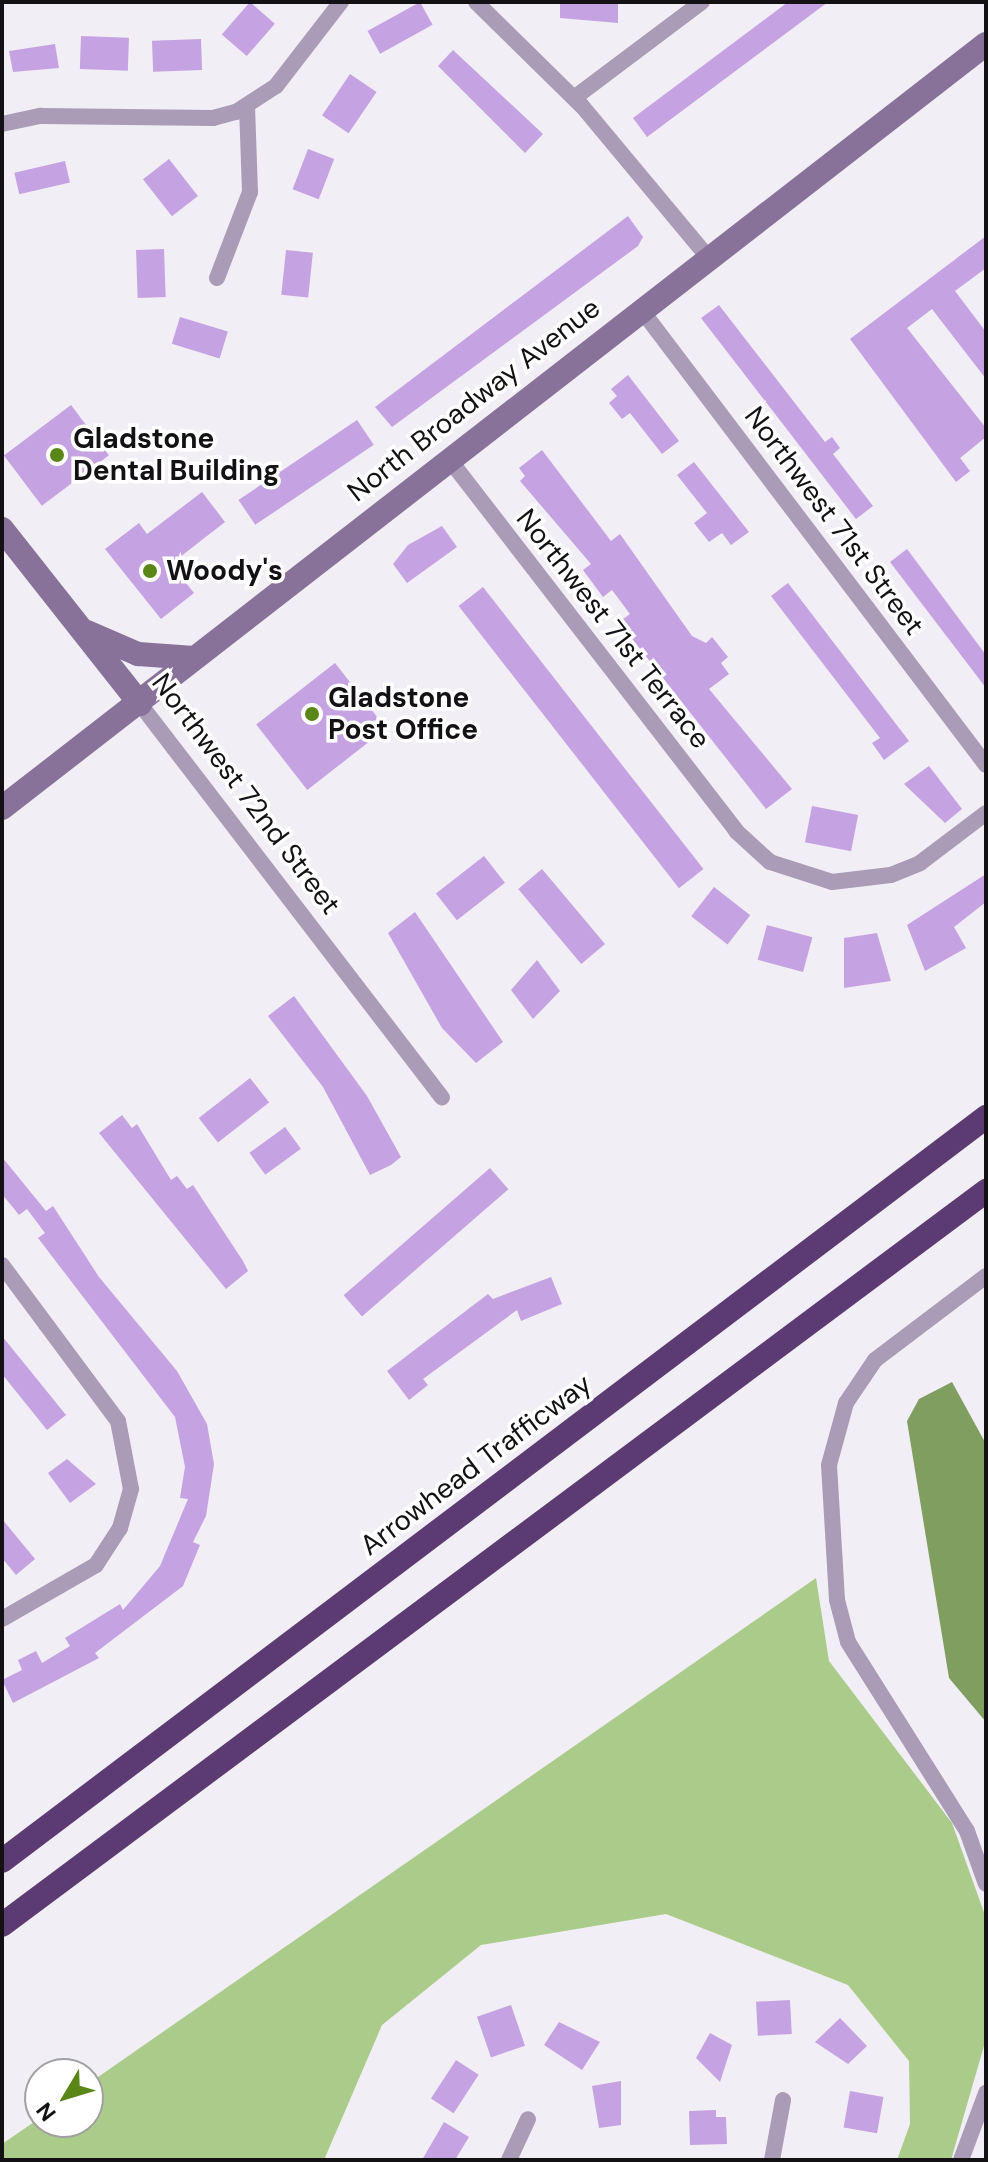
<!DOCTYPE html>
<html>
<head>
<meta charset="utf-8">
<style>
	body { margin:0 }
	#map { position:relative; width:988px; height:2162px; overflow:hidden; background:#f2eef5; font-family:"DM Sans",sans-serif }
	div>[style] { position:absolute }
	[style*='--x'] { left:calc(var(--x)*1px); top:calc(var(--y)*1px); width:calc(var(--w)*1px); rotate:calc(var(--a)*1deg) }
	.forest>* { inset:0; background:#aacb8a }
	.water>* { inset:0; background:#7f9e5f }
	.building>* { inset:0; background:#c5a2e1; transform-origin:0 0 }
	.street>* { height:16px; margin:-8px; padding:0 8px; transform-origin:8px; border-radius:8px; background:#aa9bb6 }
	.secondary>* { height:24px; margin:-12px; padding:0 12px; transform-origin:12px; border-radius:12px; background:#88729a }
	.highway>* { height:24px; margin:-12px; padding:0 12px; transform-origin:12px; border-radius:12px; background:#5b3b72 }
	.dots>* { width:22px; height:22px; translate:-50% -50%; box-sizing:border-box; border:4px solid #fff; border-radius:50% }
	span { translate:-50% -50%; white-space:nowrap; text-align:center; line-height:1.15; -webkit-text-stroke:7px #fff; paint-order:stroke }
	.street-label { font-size:28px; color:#131114 }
	.poi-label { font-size:28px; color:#131114; font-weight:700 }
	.left { translate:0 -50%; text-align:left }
	.frame { position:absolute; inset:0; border:4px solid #131114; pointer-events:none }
	.north { position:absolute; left:24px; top:2058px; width:80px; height:80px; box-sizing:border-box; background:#fff; border:2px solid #a1a0a1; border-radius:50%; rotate:232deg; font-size:22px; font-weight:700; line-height:32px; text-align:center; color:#131114 }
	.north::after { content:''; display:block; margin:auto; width:28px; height:36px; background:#598616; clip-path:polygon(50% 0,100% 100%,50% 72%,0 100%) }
</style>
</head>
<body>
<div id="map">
	<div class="forest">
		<i style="clip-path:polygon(816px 1578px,829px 1661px,952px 1823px,986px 1918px,986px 2039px,951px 2160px,897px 2160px,910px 2124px,909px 2061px,848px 1985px,666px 1914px,481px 1945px,382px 2025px,324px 2160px,2px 2160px,2px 2144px,40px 2118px,88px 2122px,88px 2084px)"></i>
	</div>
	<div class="water">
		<i style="clip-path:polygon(952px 1382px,986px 1444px,986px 1722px,949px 1678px,907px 1421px,919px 1399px)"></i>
	</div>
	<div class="building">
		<i style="left:250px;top:2px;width:33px;height:43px;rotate:41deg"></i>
		<i style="left:420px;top:2px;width:26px;height:60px;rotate:61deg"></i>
		<i style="clip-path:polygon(560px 2px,618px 2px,618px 23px,560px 18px)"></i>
		<i style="clip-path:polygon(788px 2px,828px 2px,647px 137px,633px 118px)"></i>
		<i style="left:81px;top:36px;width:48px;height:33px;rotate:2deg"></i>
		<i style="left:201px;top:39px;width:31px;height:49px;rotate:88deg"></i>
		<i style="clip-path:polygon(55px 44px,59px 68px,13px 72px,9px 51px)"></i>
		<i style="clip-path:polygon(453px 50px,543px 134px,525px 153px,438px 66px)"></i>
		<i style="left:350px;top:74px;width:32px;height:50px;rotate:34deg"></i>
		<i style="left:308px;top:149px;width:28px;height:43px;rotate:21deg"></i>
		<i style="left:169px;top:159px;width:47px;height:33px;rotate:52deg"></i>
		<i style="left:65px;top:161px;width:22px;height:52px;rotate:77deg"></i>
		<i style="clip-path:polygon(628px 216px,643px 237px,638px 246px,392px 427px,375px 407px)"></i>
		<i style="clip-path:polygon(986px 236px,986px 268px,955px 291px,986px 332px,986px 379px,932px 309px,907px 328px,986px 428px,986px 437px,960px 458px,970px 471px,956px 482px,850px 339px)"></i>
		<i style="left:164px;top:249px;width:48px;height:28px;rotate:88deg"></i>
		<i style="left:286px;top:250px;width:27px;height:45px;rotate:6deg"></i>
		<i style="clip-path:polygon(719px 305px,825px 442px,832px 437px,840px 448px,833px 454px,873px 506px,856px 519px,701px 318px)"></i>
		<i style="left:180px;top:317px;width:50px;height:28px;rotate:17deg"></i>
		<i style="clip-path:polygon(628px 375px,679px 441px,662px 454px,630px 413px,622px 419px,609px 403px,617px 396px,611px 389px)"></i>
		<i style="left:71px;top:405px;width:63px;height:84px;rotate:53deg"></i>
		<i style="left:357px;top:420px;width:30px;height:143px;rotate:56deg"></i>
		<i style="clip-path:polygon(542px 450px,611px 541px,620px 534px,692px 636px,706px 643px,712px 637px,728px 657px,721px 663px,729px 674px,709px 689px,792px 789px,766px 809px,619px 622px,630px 614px,612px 590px,603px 597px,583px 570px,591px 564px,520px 481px,525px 476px,519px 468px)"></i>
		<i style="clip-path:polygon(694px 462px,749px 532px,731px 545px,722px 533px,709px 542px,694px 523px,707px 513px,677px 475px)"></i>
		<i style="clip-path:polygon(202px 492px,225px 522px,171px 564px,194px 593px,161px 619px,105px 549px,139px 523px,147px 534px)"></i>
		<i style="clip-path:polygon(442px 526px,457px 547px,407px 583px,393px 564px,408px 545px)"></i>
		<i style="clip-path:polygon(907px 549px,986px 655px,986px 688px,890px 562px)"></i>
		<i style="clip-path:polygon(788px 583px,909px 741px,884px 760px,872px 743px,880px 738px,771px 596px)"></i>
		<i style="left:483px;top:587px;width:358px;height:31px;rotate:52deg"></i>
		<i style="left:335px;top:663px;width:83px;height:100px;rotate:52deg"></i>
		<i style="clip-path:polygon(929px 766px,962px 809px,945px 823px,904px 784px)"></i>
		<i style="left:812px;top:806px;width:47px;height:37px;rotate:11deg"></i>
		<i style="left:484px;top:856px;width:34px;height:61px;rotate:52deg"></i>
		<i style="left:542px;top:869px;width:98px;height:31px;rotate:50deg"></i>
		<i style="clip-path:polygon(986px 874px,986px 902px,954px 927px,966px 948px,925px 971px,907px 925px)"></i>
		<i style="left:714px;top:887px;width:46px;height:37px;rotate:38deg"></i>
		<i style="clip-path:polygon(415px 912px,503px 1042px,476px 1063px,442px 1028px,388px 933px)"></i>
		<i style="left:767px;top:925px;width:47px;height:36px;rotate:15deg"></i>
		<i style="clip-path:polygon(877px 933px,891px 981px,844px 988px,844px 938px)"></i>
		<i style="clip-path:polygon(537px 960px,560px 991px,533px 1019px,511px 990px)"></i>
		<i style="clip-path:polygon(294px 996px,367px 1096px,401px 1157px,391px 1165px,370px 1175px,323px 1087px,268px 1016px)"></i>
		<i style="left:250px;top:1078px;width:31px;height:65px;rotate:52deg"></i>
		<i style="clip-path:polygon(122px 1115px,132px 1128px,137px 1124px,171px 1180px,177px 1176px,187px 1189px,193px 1185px,243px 1261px,248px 1271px,226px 1289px,99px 1133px)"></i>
		<i style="left:285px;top:1127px;width:27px;height:44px;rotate:54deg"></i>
		<i style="clip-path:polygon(2px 1157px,46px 1211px,53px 1206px,99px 1277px,177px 1371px,207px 1424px,214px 1464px,206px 1516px,193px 1542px,200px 1545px,183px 1586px,95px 1653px,99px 1658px,13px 1703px,2px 1680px,22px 1670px,18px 1660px,36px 1651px,42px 1663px,70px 1646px,65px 1638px,120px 1604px,123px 1610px,160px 1566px,188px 1499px,180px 1498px,185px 1467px,175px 1417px,38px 1238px,45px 1233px,27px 1209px,19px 1215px,2px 1194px)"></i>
		<i style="left:490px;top:1168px;width:28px;height:194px;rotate:49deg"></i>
		<i style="clip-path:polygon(551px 1277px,562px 1304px,521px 1321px,517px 1310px,423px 1379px,428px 1385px,409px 1400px,387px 1371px,488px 1294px,493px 1299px)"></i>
		<i style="clip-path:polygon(2px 1336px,66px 1415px,47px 1430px,2px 1374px)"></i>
		<i style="clip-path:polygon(67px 1459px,96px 1484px,70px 1503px,48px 1473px)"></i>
		<i style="clip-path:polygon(2px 1519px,35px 1559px,16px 1575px,2px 1558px)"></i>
		<i style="left:790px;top:2000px;width:34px;height:34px;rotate:87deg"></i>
		<i style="left:511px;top:2005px;width:43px;height:36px;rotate:71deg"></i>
		<i style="clip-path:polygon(840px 2018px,867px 2046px,848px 2064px,815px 2042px)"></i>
		<i style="clip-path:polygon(559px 2022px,600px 2042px,582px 2070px,544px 2045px)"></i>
		<i style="clip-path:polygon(710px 2033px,732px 2045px,720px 2082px,696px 2058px)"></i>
		<i style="left:456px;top:2060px;width:27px;height:46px;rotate:33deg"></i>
		<i style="clip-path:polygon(621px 2081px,621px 2125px,599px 2128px,592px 2086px)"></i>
		<i style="left:850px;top:2091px;width:34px;height:37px;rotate:10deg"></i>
		<i style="clip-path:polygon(716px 2110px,716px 2117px,726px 2117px,727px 2144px,690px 2145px,689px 2111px)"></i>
		<i style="clip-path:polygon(444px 2122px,469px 2137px,455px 2160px,422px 2160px)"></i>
	</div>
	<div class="street">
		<i style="--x:476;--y:2;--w:148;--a:44.5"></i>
		<i style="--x:582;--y:106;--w:195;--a:50.2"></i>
		<i style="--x:574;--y:98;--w:160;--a:-36.9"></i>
		<i style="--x:2;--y:124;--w:40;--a:-12"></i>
		<i style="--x:41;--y:116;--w:172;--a:0.7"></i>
		<i style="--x:213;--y:118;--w:24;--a:-15"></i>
		<i style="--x:236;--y:112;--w:48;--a:-33"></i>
		<i style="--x:276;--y:86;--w:106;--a:-52.3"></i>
		<i style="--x:217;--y:278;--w:92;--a:-69"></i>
		<i style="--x:250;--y:192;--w:85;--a:-92"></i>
		<i style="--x:640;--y:308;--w:573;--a:52.87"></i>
		<i style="--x:449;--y:459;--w:470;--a:52.3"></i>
		<i style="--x:736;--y:831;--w:46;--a:42.4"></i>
		<i style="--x:770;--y:862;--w:65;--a:17.9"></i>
		<i style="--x:832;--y:882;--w:59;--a:-6.8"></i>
		<i style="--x:891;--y:875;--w:31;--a:-22"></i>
		<i style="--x:920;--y:863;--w:83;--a:-37.1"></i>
		<i style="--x:140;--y:704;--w:496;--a:52.5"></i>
		<i style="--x:2;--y:1265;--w:194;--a:53.4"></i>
		<i style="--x:118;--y:1421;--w:69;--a:79.2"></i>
		<i style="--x:131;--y:1489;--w:41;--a:105.8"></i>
		<i style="--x:120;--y:1528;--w:44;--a:123"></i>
		<i style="--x:96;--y:1565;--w:108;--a:150.1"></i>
		<i style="--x:986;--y:1276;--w:139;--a:142.9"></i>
		<i style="--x:875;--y:1360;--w:52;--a:124"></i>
		<i style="--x:846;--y:1403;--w:64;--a:105.3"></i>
		<i style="--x:829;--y:1465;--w:135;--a:86.6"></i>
		<i style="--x:837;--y:1600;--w:43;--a:75.3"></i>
		<i style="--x:848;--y:1642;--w:223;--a:57.8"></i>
		<i style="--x:967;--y:1831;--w:56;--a:70.3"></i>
		<i style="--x:509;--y:2160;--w:45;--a:-65.1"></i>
		<i style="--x:772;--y:2160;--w:61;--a:-79.6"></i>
		<i style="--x:961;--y:2160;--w:72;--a:-69.5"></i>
	</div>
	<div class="secondary">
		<i style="--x:2;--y:529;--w:223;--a:51.7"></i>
		<i style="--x:87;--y:632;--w:56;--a:23.3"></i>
		<i style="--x:138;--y:654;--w:56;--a:4.1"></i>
		<i style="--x:2;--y:808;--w:1246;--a:-37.83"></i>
	</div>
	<div class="highway">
		<i style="--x:2;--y:1861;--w:1234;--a:-37.09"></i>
		<i style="--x:2;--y:1925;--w:1228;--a:-36.72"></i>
	</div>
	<div class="dots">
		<i style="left:57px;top:455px;background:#598616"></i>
		<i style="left:150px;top:571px;background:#598616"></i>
		<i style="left:312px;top:714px;background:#598616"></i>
	</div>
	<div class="street-label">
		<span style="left:474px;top:400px;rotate:-38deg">North Broadway Avenue</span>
		<span style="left:834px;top:521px;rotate:53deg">Northwest 71st Street</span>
		<span style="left:613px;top:629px;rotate:52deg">Northwest 71st Terrace</span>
		<span style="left:246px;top:794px;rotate:53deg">Northwest 72nd Street</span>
		<span style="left:476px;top:1465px;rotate:-37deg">Arrowhead Trafficway</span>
	</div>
	<div class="poi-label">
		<span class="left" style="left:73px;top:455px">Gladstone<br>Dental Building</span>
		<span class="left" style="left:166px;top:571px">Woody's</span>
		<span class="left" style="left:328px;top:714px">Gladstone<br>Post Office</span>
	</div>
	<div class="frame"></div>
	<div class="north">N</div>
</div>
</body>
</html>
